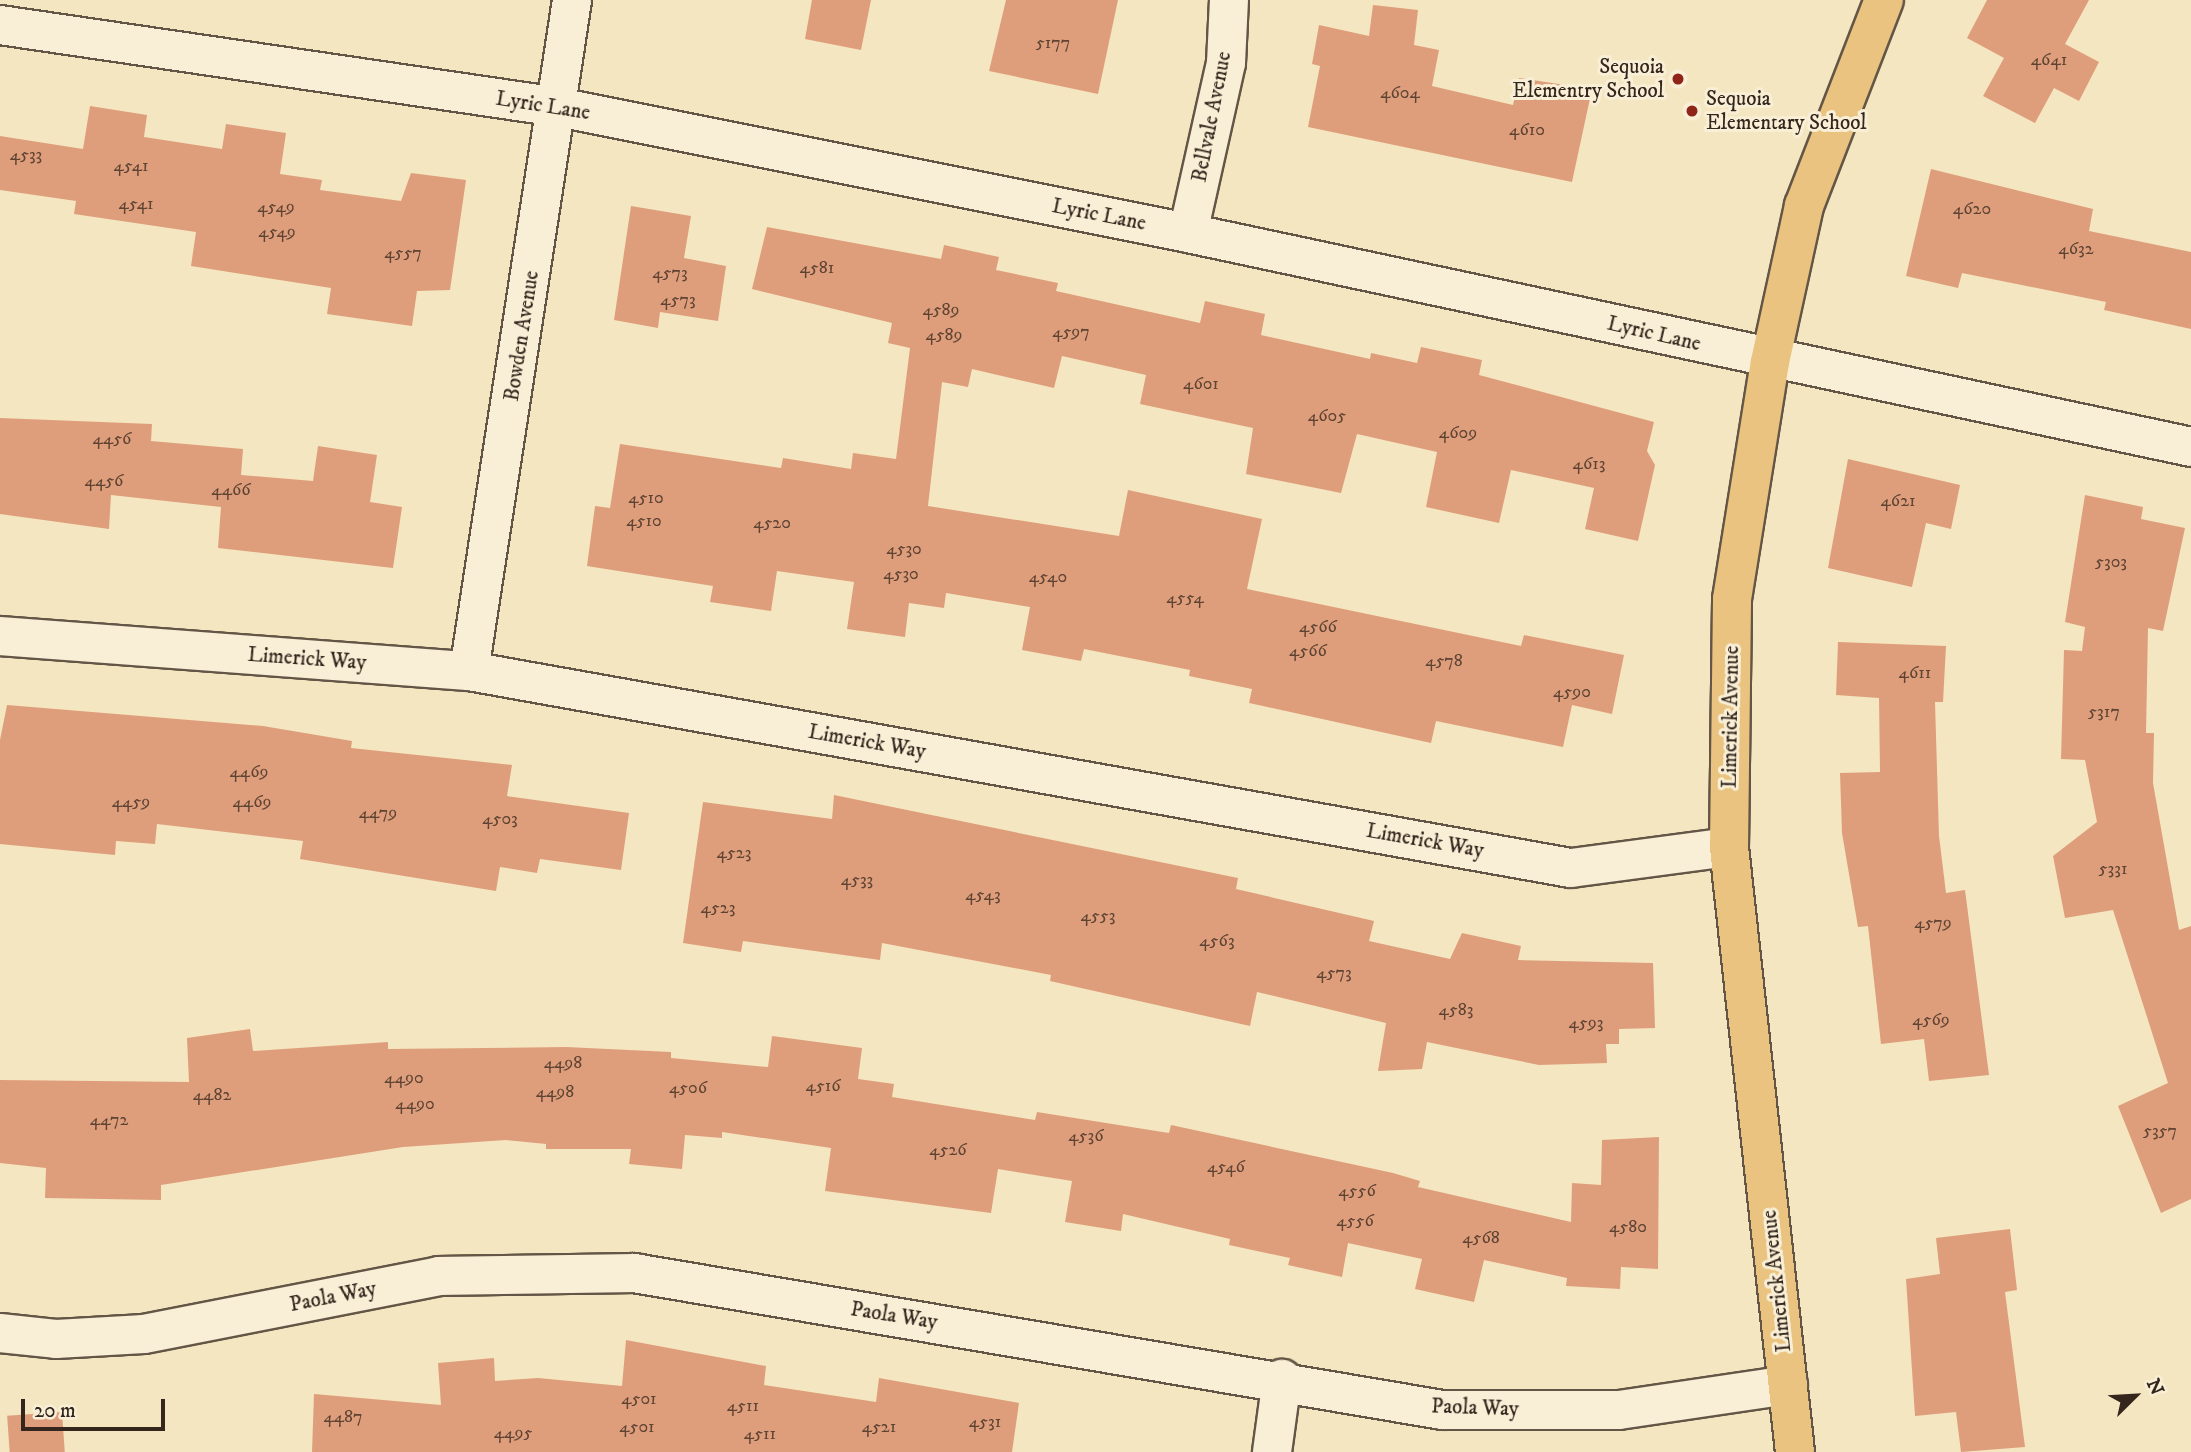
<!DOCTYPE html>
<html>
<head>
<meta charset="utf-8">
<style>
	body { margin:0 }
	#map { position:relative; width:2191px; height:1452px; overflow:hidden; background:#f4e6c0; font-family:"IM FELL DW Pica",serif }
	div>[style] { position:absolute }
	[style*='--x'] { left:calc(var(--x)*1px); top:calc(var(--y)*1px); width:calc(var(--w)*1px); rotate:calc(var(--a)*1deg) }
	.building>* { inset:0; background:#df9e7b; transform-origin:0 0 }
	.roads { filter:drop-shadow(2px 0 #645646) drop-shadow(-2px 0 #645646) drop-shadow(0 2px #645646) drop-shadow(0 -2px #645646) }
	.minor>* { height:38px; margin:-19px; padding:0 19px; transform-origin:19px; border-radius:19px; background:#f8efd6 }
	.major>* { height:38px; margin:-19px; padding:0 19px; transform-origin:19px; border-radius:19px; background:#eac380 }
	.dots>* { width:19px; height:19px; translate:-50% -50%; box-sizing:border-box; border:4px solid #f8efd6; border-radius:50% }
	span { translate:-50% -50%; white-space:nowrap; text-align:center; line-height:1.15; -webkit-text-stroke:6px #f8efd6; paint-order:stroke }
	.number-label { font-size:18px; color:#5f4434 }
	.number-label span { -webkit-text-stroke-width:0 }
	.poi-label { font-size:21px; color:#34261d }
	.right { translate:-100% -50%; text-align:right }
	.left { translate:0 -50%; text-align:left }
	.street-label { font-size:21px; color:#34261d }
	.north { position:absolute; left:2100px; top:1361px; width:70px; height:70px; -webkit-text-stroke:5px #f8efd6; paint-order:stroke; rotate:66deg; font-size:19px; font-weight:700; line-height:28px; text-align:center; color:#34261d }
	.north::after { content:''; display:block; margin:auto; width:24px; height:32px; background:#34261d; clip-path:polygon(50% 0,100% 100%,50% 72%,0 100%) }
	.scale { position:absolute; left:21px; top:1399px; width:144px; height:32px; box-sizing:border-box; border:4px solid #34261d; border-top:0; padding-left:9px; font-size:21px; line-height:24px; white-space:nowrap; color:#34261d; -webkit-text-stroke:5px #f8efd6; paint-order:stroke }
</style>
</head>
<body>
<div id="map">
	<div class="building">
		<i style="clip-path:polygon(812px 0,871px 0,861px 50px,805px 39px)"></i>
		<i style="clip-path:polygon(1006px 0,1118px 0,1098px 94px,989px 71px)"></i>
		<i style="clip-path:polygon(1987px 0,2089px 0,2065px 44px,2099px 62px,2079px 101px,2054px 88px,2035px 123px,1983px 96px,2004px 58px,1967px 38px)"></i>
		<i style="clip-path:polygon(1373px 5px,1418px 10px,1414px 45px,1439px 50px,1432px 86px,1513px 105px,1519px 78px,1592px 89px,1572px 182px,1308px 127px,1320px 66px,1312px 64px,1319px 25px,1369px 36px)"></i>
		<i style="clip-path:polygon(90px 106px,147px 115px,144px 137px,222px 149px,226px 124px,286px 133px,280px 174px,322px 180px,320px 190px,401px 201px,411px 173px,466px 180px,450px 290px,417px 291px,412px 326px,327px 314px,331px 288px,191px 266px,196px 232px,74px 214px,76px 201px,0 190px,0 136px,83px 149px)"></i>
		<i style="clip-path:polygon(1931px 169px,2093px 209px,2089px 231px,2191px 252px,2191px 329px,2104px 310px,2106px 302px,1962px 273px,1958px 288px,1906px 276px)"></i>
		<i style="clip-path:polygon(631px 206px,691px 216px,684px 258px,726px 266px,718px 321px,660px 312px,658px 328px,614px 320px)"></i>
		<i style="clip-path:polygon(767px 227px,941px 259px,944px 245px,999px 257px,996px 270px,1058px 283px,1056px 291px,1200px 323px,1205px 301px,1265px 314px,1261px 335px,1370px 359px,1371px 353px,1417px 363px,1421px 347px,1482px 360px,1479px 375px,1654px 422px,1647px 451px,1655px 465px,1638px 541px,1585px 529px,1594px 488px,1511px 470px,1499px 523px,1426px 507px,1437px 452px,1357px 434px,1341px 493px,1246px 474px,1253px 428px,1140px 404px,1146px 375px,1062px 356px,1054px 388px,972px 369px,968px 387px,942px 382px,928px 506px,1119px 536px,1128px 490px,1262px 519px,1247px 589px,1521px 646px,1524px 635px,1624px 655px,1612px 714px,1572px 705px,1563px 747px,1436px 721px,1431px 743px,1249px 703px,1252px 689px,1189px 676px,1190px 670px,1084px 649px,1081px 661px,1022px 650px,1030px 607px,946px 593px,944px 608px,909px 603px,905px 637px,847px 629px,854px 582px,777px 571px,771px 611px,710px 602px,713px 586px,587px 566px,595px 506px,610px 508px,620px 444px,781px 468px,783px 458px,851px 469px,853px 453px,896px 459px,910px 348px,888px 343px,892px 323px,752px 289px)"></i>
		<i style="clip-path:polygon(0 418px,152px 424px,151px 441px,243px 449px,241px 475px,313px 481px,318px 446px,377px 455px,370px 502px,402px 507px,393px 568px,218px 548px,221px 507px,111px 495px,109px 529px,0 514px)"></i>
		<i style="clip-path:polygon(1848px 459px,1960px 485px,1951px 529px,1926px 523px,1912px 587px,1828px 568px)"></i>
		<i style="clip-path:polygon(2085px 495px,2143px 507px,2141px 519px,2185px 528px,2163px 631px,2148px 628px,2146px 733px,2154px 733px,2153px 783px,2179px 930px,2191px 926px,2191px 1199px,2161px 1213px,2118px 1106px,2168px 1083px,2113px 910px,2065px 918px,2053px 856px,2097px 822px,2085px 760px,2061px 759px,2064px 650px,2082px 651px,2085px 627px,2065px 622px)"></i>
		<i style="clip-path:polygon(1838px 642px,1946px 646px,1943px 702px,1935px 702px,1939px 836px,1946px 893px,1965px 890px,1989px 1075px,1929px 1081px,1924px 1039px,1881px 1044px,1868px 926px,1858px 927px,1842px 833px,1840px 773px,1880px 772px,1879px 698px,1836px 695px)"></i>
		<i style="clip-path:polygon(7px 705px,263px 726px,352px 741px,351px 748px,512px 765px,507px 796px,629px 813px,621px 870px,540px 859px,537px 873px,500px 867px,496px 891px,300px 859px,303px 841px,157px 824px,155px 844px,116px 841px,115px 855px,0 844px,0 740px)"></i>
		<i style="clip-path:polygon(834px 795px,1238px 878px,1236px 889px,1374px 921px,1369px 941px,1450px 959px,1462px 933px,1521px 946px,1518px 960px,1653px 963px,1655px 1028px,1619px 1029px,1619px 1044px,1606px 1044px,1607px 1063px,1539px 1065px,1427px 1042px,1422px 1069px,1378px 1071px,1386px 1023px,1257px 992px,1250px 1026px,1050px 981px,1051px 975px,882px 943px,880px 960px,743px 941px,741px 952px,683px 943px,703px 802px,832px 819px)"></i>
		<i style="clip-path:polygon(250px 1029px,253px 1051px,388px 1042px,388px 1049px,566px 1047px,671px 1052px,671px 1058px,768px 1067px,772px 1036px,862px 1048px,858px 1079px,894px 1084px,892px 1097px,1035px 1120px,1037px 1112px,1169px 1133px,1171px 1125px,1393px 1173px,1420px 1181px,1418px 1187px,1571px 1222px,1572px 1183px,1601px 1185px,1602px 1140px,1659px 1137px,1658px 1269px,1621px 1267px,1620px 1289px,1566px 1286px,1567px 1278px,1484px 1260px,1474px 1302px,1415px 1289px,1422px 1259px,1348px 1243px,1342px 1277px,1288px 1265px,1290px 1258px,1229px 1245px,1230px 1239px,1123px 1214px,1121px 1231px,1065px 1222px,1072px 1181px,998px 1169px,991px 1213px,825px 1191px,831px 1148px,722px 1132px,722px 1138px,685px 1135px,682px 1169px,629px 1164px,631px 1149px,546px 1149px,546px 1144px,506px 1140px,403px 1147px,161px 1185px,161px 1200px,45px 1198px,46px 1168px,0 1163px,0 1080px,189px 1082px,187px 1038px)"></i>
		<i style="clip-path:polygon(2010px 1229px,2017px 1290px,2005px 1292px,2025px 1447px,1961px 1452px,1956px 1412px,1915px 1416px,1906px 1279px,1940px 1274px,1936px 1238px)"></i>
		<i style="clip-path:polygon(626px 1340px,766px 1366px,764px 1385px,876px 1402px,879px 1378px,1019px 1403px,1012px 1452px,312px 1452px,314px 1394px,441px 1405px,438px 1363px,494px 1358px,495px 1381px,538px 1378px,622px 1386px)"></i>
		<i style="left:62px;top:1412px;width:40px;height:55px;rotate:86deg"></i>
	</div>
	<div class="roads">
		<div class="minor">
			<i style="--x:0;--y:25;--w:564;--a:8.36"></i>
			<i style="--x:558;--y:107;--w:642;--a:11.31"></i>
			<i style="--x:1188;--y:233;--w:1026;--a:12.04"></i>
			<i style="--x:1188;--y:233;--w:174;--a:-77.4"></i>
			<i style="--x:1226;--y:63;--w:63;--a:-87.3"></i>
			<i style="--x:0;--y:636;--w:470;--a:4.3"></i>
			<i style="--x:469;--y:671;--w:1119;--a:10.14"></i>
			<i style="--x:1571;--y:868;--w:159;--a:-7.6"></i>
			<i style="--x:469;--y:671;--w:679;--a:-81.27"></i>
			<i style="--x:0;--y:1333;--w:56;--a:6.1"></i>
			<i style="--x:56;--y:1339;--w:88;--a:-3.3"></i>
			<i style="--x:144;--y:1334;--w:301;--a:-11.1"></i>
			<i style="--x:439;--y:1276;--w:195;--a:-0.9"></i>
			<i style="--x:634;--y:1273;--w:820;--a:9.62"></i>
			<i style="--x:1442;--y:1410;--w:177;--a:0"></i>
			<i style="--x:1619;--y:1410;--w:171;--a:-8.4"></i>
			<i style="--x:1272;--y:1452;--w:74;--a:-82.2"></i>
		</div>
		<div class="major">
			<i style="--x:1795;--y:1452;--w:609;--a:-96.23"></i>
			<i style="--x:1729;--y:847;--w:248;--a:-89.3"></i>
			<i style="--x:1732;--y:599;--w:240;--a:-80.9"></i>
			<i style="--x:1770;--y:362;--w:160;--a:-77.7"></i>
			<i style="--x:1804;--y:206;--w:221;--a:-68.8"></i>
		</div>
	</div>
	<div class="dots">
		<i style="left:1678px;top:79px;background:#8f2418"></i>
		<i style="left:1692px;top:111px;background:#8f2418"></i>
	</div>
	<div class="number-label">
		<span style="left:1053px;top:43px">5177</span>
		<span style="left:2049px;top:60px">4641</span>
		<span style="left:1400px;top:93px">4604</span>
		<span style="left:1527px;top:130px">4610</span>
		<span style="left:26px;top:155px">4533</span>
		<span style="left:131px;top:166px">4541</span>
		<span style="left:136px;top:204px">4541</span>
		<span style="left:276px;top:207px">4549</span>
		<span style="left:1972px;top:209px">4620</span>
		<span style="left:277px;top:232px">4549</span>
		<span style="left:2076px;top:249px">4632</span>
		<span style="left:403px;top:253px">4557</span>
		<span style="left:817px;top:268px">4581</span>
		<span style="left:670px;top:273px">4573</span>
		<span style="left:678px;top:300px">4573</span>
		<span style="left:941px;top:310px">4589</span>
		<span style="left:1071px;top:332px">4597</span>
		<span style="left:944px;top:335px">4589</span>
		<span style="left:1201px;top:384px">4601</span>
		<span style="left:1327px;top:416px">4605</span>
		<span style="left:1458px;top:433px">4609</span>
		<span style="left:112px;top:439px">4456</span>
		<span style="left:1589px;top:464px">4613</span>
		<span style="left:104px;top:481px">4456</span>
		<span style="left:231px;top:490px">4466</span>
		<span style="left:646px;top:498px">4510</span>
		<span style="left:1898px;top:501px">4621</span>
		<span style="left:644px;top:521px">4510</span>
		<span style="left:772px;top:523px">4520</span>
		<span style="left:904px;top:549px">4530</span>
		<span style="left:2111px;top:562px">5303</span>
		<span style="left:901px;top:574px">4530</span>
		<span style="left:1048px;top:577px">4540</span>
		<span style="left:1185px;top:598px">4554</span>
		<span style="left:1318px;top:627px">4566</span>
		<span style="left:1308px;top:651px">4566</span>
		<span style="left:1444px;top:661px">4578</span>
		<span style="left:1915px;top:673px">4611</span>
		<span style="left:1572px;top:692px">4590</span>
		<span style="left:2104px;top:712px">5317</span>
		<span style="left:249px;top:772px">4469</span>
		<span style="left:131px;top:802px">4459</span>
		<span style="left:252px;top:802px">4469</span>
		<span style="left:378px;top:813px">4479</span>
		<span style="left:500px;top:819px">4503</span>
		<span style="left:734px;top:853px">4523</span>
		<span style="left:2113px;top:869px">5331</span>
		<span style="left:857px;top:880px">4533</span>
		<span style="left:983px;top:895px">4543</span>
		<span style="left:718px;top:908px">4523</span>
		<span style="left:1098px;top:916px">4553</span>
		<span style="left:1933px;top:923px">4579</span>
		<span style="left:1217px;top:941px">4563</span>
		<span style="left:1334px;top:973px">4573</span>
		<span style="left:1456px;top:1010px">4583</span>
		<span style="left:1931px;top:1020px">4569</span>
		<span style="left:1586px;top:1023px">4593</span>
		<span style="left:563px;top:1063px">4498</span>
		<span style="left:404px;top:1078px">4490</span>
		<span style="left:823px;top:1086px">4516</span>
		<span style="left:688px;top:1088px">4506</span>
		<span style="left:555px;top:1092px">4498</span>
		<span style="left:212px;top:1095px">4482</span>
		<span style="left:415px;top:1104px">4490</span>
		<span style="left:109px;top:1120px">4472</span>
		<span style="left:2160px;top:1131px">5357</span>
		<span style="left:1086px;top:1136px">4536</span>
		<span style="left:948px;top:1150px">4526</span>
		<span style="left:1226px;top:1167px">4546</span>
		<span style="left:1357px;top:1191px">4556</span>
		<span style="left:1355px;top:1221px">4556</span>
		<span style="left:1628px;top:1227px">4580</span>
		<span style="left:1481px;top:1238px">4568</span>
		<span style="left:639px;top:1399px">4501</span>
		<span style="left:743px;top:1406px">4511</span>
		<span style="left:343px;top:1417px">4487</span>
		<span style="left:985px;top:1422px">4531</span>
		<span style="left:637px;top:1427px">4501</span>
		<span style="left:879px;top:1427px">4521</span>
		<span style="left:513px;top:1433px">4495</span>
		<span style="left:760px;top:1434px">4511</span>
	</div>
	<div class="poi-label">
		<span class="right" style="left:1664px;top:79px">Sequoia<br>Elementry School</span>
		<span class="left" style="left:1706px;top:111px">Sequoia<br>Elementary School</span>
	</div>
	<div class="street-label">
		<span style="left:543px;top:106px;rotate:9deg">Lyric Lane</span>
		<span style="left:1212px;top:117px;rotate:-79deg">Bellvale Avenue</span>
		<span style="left:1099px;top:215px;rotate:11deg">Lyric Lane</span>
		<span style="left:1654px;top:334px;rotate:13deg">Lyric Lane</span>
		<span style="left:522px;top:336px;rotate:-81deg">Bowden Avenue</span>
		<span style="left:307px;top:659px;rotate:4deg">Limerick Way</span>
		<span style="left:1731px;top:717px;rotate:-89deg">Limerick Avenue</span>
		<span style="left:867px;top:742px;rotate:10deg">Limerick Way</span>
		<span style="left:1425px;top:841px;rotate:10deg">Limerick Way</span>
		<span style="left:1777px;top:1281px;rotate:-96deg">Limerick Avenue</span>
		<span style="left:333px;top:1297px;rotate:-11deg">Paola Way</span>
		<span style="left:894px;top:1316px;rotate:9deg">Paola Way</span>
		<span style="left:1475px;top:1408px;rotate:2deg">Paola Way</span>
	</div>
	<div class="north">N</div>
	<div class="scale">20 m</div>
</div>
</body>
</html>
